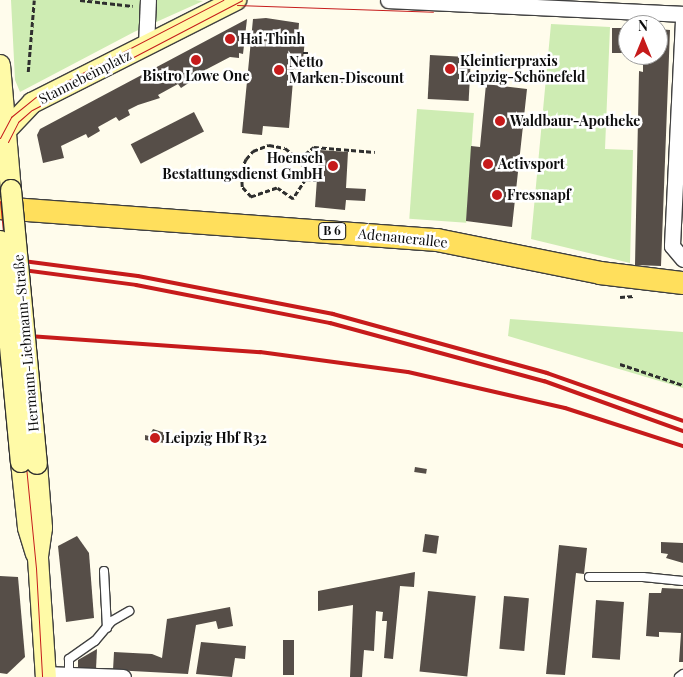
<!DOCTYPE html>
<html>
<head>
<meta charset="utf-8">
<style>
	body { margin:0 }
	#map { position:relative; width:683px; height:677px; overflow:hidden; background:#fffcec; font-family:"Playfair Display",serif }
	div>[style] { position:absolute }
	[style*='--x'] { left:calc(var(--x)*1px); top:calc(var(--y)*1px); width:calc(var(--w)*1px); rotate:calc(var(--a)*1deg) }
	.green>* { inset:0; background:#ceecb3; transform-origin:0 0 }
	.building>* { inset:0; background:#564e48; transform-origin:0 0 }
	.path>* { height:2.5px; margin-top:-1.25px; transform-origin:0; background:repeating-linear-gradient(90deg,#2f2f2f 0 5px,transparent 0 7.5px) }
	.roads { filter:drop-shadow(1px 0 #404040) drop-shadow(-1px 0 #404040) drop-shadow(0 1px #404040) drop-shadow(0 -1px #404040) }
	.lane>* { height:8px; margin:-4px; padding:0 4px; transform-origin:4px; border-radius:4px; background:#fff }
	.street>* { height:15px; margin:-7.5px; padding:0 7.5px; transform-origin:7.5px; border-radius:7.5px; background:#fff }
	.secondary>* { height:20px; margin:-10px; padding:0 10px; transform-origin:10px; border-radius:10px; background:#fffaa7 }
	.primary>* { height:22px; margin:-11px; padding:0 11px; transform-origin:11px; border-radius:11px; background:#ffdf5c }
	.tram>* { height:1px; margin:-0.5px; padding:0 0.5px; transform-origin:0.5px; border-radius:0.5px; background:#c61b1b }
	.rail>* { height:4px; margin:-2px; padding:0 2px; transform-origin:2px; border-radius:2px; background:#c61b1b }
	.bridges { filter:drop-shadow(1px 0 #2f2f2f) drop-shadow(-1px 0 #2f2f2f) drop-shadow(0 1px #2f2f2f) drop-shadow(0 -1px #2f2f2f) }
	.secondary-bridge>* { height:20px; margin:-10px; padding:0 10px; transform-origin:10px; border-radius:10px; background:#fffaa7 }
	.dots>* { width:14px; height:14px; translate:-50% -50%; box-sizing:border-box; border:2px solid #fff; border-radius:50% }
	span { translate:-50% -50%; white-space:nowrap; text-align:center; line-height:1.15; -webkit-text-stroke:5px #fff; paint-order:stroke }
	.shield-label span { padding:1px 4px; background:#fff; border:1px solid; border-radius:4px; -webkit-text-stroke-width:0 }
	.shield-label { font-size:12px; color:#0d0d0d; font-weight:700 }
	.poi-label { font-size:14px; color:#0d0d0d; font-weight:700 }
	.left { translate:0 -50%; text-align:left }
	.right { translate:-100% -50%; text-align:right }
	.street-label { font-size:14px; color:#0d0d0d }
	.north { position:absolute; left:618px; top:15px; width:50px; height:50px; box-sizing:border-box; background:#fff; border:1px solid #9e9e9e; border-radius:50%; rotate:0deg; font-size:14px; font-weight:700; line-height:20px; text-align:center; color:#0d0d0d }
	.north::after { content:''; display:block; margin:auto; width:18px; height:22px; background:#c61b1b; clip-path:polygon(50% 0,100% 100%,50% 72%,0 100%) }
</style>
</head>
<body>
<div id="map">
	<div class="green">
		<i style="clip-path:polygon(11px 0,195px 0,203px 1px,134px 32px,20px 92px,15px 80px)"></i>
		<i style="clip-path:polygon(551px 24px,610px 27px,605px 149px,633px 150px,630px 263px,531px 239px)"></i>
		<i style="left:417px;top:109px;width:57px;height:110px;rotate:4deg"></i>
		<i style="clip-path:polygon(510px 319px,683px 332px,683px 388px,508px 336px)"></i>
	</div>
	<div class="building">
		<i style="clip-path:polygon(266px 18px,299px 23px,298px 38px,305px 39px,302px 70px,294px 69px,289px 128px,263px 126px,262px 135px,242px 133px,253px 19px)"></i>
		<i style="clip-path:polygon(247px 19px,243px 54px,239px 53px,239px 58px,230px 57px,188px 79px,190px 82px,181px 88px,178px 84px,158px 95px,160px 98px,138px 105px,128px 110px,130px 115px,119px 121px,116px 117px,98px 127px,100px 131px,88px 138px,86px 134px,61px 146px,64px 158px,43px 163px,37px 135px,40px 129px)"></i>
		<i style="left:612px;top:28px;width:16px;height:25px"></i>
		<i style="clip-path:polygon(658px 29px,670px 30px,661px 266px,635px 265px,639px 71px,643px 72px,643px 55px,658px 55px)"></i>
		<i style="left:430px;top:55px;width:41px;height:44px;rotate:3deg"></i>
		<i style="clip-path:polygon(486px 84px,527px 89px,512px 227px,466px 221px,471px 146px,480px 147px)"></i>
		<i style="left:194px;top:112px;width:22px;height:71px;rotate:63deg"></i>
		<i style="clip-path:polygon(319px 150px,348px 152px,346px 188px,366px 189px,365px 201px,346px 200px,345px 210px,315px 207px)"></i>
		<i style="clip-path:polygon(153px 429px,165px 433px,164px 443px,145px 440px,145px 435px,149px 436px)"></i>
		<i style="left:415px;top:467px;width:12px;height:5px;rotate:9deg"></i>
		<i style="left:425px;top:534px;width:14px;height:18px;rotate:8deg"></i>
		<i style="clip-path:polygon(77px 536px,89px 553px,94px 618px,66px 622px,58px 546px)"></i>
		<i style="clip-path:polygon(661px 542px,683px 543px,683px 563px,666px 558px,668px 554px,661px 553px)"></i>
		<i style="clip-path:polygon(559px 545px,587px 548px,584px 574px,576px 573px,565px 675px,546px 674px)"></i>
		<i style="clip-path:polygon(415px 572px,414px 587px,400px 586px,393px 659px,384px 658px,387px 621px,382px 621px,383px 612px,376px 611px,374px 651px,364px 650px,362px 677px,350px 677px,353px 605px,318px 611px,318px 591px)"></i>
		<i style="clip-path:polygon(0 576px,18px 577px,25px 657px,7px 674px,0 673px)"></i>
		<i style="clip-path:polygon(662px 588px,683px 589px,683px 662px,679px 662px,681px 633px,659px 632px,659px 637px,646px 636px,649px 593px,661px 593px)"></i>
		<i style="left:428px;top:591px;width:48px;height:81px;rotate:6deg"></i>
		<i style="left:504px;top:596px;width:25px;height:53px;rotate:5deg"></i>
		<i style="left:596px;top:600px;width:28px;height:58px;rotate:4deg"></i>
		<i style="clip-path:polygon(230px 607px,233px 626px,218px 629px,216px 621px,196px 625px,188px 674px,113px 670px,114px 652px,152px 654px,162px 658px,167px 619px)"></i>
		<i style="left:283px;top:640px;width:11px;height:35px"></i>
		<i style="clip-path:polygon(201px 642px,246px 646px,245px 659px,235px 658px,232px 677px,196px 674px)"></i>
		<i style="clip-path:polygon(97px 649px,96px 669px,78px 668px,78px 660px)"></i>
	</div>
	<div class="path">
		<i style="--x:80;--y:0;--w:53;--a:6.5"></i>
		<i style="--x:303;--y:53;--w:6;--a:0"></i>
		<i style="--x:28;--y:72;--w:72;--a:-85.2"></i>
		<i style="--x:308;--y:78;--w:35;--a:5"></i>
		<i style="--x:269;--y:145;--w:16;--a:11"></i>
		<i style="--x:285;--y:148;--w:22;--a:39"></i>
		<i style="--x:302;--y:162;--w:17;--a:77"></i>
		<i style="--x:306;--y:179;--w:24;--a:123"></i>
		<i style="--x:293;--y:199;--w:19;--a:-145"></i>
		<i style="--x:277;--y:188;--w:28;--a:161"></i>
		<i style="--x:251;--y:197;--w:13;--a:-132"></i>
		<i style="--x:242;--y:187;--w:17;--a:-93"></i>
		<i style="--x:241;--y:170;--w:12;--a:-66"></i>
		<i style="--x:246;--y:159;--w:11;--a:-49"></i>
		<i style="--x:253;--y:151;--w:17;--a:-21"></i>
		<i style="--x:299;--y:159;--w:19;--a:-39"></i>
		<i style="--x:314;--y:147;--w:61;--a:4.7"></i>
		<i style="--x:306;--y:179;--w:11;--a:5"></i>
		<i style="--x:620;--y:297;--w:14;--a:-4"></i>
		<i style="--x:620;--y:364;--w:66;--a:18.4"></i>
	</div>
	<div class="roads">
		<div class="lane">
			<i style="--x:104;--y:571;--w:57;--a:87"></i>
			<i style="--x:589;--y:577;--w:54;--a:0"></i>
			<i style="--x:643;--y:577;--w:40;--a:5.7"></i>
			<i style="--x:69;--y:674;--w:15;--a:-90"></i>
			<i style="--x:69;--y:659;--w:32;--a:-35"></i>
			<i style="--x:95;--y:641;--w:26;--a:-50"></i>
			<i style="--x:112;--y:621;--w:20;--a:-30"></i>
			<i style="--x:679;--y:677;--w:5;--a:-37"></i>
		</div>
		<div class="street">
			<i style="--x:388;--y:0;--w:295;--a:2.7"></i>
			<i style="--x:683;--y:20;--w:226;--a:92.8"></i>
			<i style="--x:672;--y:246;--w:17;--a:50"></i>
			<i style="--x:146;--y:45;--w:45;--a:-87.5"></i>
			<i style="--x:45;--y:674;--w:78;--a:2.2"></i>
		</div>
		<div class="secondary">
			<i style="--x:0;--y:65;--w:125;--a:85"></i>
			<i style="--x:0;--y:137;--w:47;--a:-46.7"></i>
			<i style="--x:32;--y:103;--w:229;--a:-26.8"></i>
			<i style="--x:21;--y:462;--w:66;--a:83.9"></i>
			<i style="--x:28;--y:528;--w:27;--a:73"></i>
			<i style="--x:37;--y:464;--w:64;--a:85.5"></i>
			<i style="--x:42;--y:528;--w:30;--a:98"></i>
			<i style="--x:38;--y:558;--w:119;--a:86.2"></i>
		</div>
		<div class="primary">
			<i style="--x:0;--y:208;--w:438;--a:4.2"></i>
			<i style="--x:437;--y:240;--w:166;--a:11.4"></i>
			<i style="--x:600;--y:273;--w:84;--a:6.9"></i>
		</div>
	</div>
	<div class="tram">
		<i style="--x:237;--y:5;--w:196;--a:2"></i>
		<i style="--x:0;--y:138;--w:24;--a:-62"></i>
		<i style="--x:11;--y:117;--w:32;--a:-39"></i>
		<i style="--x:36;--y:97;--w:211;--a:-27.4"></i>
		<i style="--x:8;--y:142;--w:22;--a:-63"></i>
		<i style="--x:18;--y:122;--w:18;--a:-41"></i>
		<i style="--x:32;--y:110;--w:237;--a:-27.6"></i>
		<i style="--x:0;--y:201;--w:369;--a:84.4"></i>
		<i style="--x:36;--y:568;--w:109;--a:86.8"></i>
	</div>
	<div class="rail">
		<i style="--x:0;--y:258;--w:139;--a:7.4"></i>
		<i style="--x:138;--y:276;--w:199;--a:11"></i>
		<i style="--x:333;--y:314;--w:222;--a:15.4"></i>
		<i style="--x:547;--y:373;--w:144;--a:19.4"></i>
		<i style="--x:0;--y:267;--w:137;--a:7.5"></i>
		<i style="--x:136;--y:285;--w:198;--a:11.1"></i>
		<i style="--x:330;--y:323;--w:222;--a:15.2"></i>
		<i style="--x:544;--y:381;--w:148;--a:19.8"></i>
		<i style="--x:0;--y:334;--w:261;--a:4"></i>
		<i style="--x:260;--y:352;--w:149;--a:7.7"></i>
		<i style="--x:408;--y:372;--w:161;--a:12.9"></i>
		<i style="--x:565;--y:408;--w:124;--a:17.9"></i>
	</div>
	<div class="bridges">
		<div class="secondary-bridge">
			<i style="--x:11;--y:190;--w:275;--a:84.6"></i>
			<i style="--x:0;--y:241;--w:222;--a:84.6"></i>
		</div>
	</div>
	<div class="dots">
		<i style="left:230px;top:39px;background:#c61b1b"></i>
		<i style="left:196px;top:60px;background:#c61b1b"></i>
		<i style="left:450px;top:69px;background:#c61b1b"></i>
		<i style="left:279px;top:70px;background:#c61b1b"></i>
		<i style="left:500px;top:121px;background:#c61b1b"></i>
		<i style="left:488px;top:164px;background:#c61b1b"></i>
		<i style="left:333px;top:166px;background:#c61b1b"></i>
		<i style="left:497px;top:195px;background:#c61b1b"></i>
		<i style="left:155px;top:438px;background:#c61b1b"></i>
	</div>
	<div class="shield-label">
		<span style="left:332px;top:231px">B 6</span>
	</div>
	<div class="poi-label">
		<span class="left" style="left:240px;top:39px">Hai Thinh</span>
		<span class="left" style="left:460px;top:69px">Kleintierpraxis<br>Leipzig-Schönefeld</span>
		<span class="left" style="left:289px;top:70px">Netto<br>Marken-Discount</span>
		<span style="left:196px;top:76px">Bistro Lowe One</span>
		<span class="left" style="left:510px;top:121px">Waldbaur-Apotheke</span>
		<span class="right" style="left:323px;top:166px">Hoensch<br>Bestattungsdienst GmbH</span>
		<span class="left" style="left:498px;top:164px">Activsport</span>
		<span class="left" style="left:507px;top:195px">Fressnapf</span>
		<span class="left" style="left:165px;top:438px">Leipzig Hbf R32</span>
	</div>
	<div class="street-label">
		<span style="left:85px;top:77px;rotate:-27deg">Stannebeinplatz</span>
		<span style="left:403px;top:238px;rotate:6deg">Adenauerallee</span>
		<span style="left:26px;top:343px;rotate:-95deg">Hermann-Liebmann-Straße</span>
	</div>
	<div class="north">N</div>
</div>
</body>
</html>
